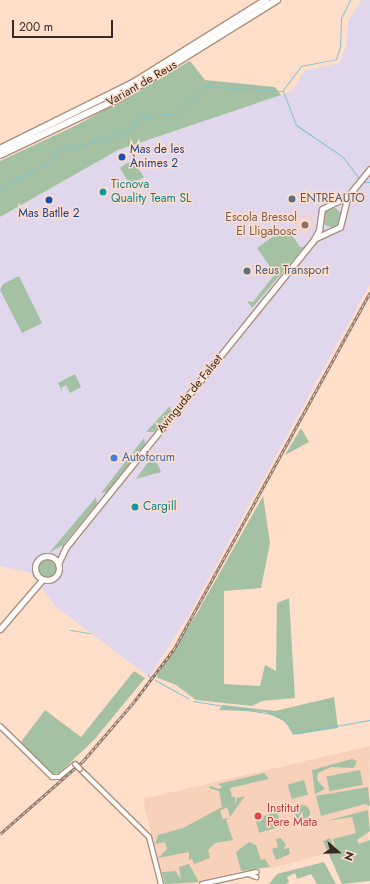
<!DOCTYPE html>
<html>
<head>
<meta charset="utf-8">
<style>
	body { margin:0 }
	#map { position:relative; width:370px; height:884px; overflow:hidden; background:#ffdeca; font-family:Jost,sans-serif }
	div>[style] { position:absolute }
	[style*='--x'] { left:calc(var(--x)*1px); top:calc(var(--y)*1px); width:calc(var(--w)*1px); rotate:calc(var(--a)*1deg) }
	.built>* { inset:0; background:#f7d1b9 }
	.industrial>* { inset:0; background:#e0d7ec }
	.education>* { inset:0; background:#efd4d4 }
	.green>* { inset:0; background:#a4c1a4; transform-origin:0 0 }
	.round { border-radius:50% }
	.stream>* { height:1px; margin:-0.5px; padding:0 0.5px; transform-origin:0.5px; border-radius:0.5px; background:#80c3ce }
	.roads { filter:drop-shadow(1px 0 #ad8f7d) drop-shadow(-1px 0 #ad8f7d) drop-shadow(0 1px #ad8f7d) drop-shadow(0 -1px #ad8f7d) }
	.minor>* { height:4px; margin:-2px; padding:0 2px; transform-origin:2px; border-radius:2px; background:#fff }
	.major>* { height:5px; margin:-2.5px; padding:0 2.5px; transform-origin:2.5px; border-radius:2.5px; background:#fff }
	.major>.ring { margin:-2.5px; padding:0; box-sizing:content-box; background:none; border:5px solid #fff; border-radius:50% }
	.highway>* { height:5.5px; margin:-2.75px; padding:0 2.75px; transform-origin:2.75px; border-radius:2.75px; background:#fff }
	.rail>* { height:2.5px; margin-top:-1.25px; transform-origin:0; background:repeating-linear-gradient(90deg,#ffdeca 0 3px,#887367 0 6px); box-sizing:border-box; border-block:1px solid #887367 }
	.bridges { filter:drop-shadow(1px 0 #ad8f7d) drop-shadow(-1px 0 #ad8f7d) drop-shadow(0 1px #ad8f7d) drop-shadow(0 -1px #ad8f7d) }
	.minor-bridge>* { height:4px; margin:-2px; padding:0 2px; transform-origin:2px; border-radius:2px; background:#fff }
	.dots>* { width:11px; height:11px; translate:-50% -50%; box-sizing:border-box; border:2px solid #ffdeca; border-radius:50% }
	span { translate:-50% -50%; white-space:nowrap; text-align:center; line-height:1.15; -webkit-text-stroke:3px #ffdeca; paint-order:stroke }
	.street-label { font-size:12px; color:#362a22 }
	.transit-label { font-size:12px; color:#164399 }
	.left { translate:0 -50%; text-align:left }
	.culture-label { font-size:12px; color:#0d838f }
	.service-label { font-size:12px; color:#4e5e75 }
	.education-label { font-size:12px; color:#785e54 }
	.right { translate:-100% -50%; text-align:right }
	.shop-label { font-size:12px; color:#366cbe }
	.health-label { font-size:12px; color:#be3a42 }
	.north { position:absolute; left:318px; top:832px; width:40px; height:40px; -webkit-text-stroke:3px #ffdeca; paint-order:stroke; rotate:110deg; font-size:11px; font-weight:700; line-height:16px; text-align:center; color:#362a22 }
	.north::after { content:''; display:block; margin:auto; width:14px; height:18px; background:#362a22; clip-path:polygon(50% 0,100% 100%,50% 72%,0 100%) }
	.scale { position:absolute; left:12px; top:20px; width:101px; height:18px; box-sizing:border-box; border:2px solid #362a22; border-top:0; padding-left:5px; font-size:12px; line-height:14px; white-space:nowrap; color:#362a22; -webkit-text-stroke:3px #ffdeca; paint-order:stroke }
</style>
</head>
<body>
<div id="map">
	<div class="built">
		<i style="clip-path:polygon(370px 746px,368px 842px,273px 868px,264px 865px,192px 884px,163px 884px,143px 799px)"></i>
	</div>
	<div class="industrial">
		<i style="clip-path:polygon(361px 0,370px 0,370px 284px,189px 615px,149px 677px,55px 606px,31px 573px,0 566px,0 217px,118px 150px,281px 95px,292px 91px,304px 71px,339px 63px,346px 47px,348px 22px)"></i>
	</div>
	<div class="education">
		<i style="clip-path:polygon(311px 211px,315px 224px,304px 238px,293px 222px)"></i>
	</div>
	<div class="green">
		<i style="clip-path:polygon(190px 61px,205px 80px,275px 87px,281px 95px,118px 150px,0 217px,0 161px,79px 124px)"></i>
		<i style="clip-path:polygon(127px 163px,135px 164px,144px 177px,130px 185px,120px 168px)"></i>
		<i class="round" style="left:321px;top:207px;width:20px;height:20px"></i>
		<i style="clip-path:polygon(286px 227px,300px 247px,304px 247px,252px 308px,247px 301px,253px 302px,275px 274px,257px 248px)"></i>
		<i style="clip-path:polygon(19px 276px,42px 323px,22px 333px,0 290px,3px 284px)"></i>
		<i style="clip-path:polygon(75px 374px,81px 387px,70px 393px,66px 385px,61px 388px,64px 396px,58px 383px)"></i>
		<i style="clip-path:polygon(170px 406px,171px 411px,154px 432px,146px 432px)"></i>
		<i style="clip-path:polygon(301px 428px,309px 442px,285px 455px)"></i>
		<i style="clip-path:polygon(144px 438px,145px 444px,140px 451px,107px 492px,101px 493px)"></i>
		<i style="clip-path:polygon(151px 458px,155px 458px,161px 472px,136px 479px)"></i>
		<i style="clip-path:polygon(263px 496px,270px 543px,261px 588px,224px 591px,224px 684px,260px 686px,265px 665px,276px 671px,277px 603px,289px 598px,295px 698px,262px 701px,252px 706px,196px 700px,176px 685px,156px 677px,196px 615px)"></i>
		<i style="clip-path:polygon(96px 497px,97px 504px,63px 545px,49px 553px)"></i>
		<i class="round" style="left:37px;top:558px;width:20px;height:20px"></i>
		<i style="clip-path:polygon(134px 671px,145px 678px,94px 740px,59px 773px,51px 774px,21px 742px,45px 710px,81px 737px)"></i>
		<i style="clip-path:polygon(334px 697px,338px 728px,293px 735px,286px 722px,265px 712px,219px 710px,223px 705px,275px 711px)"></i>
		<i style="clip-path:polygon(352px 759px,357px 761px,354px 768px,331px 767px,318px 773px,317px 780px,325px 789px,315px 794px,312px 770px)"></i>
		<i style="left:360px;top:770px;width:15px;height:34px;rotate:79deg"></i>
		<i style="clip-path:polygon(264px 773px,269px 779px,230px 788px,232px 797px,235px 796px,235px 805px,237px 798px,245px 796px,230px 817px,227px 807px,220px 811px,223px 819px,230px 818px,226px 820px,233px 840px,215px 843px,208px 850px,210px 858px,194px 864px,192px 859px,189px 860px,189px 852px,158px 858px,167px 849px,165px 842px,155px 844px,158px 835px,183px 828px,222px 807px,219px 791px,209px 788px,210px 786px,219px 789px,222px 787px,218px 784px)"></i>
		<i style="left:304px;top:780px;width:15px;height:17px;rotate:74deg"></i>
		<i style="clip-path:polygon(368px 787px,370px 806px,365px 804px,321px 816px,316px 796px)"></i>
		<i class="round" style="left:294px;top:805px;width:16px;height:16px"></i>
		<i style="clip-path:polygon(368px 810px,370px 831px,357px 840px,359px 844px,370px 840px,370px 881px,342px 884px,323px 841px,330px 838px,336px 851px,333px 839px,356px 833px,352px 817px,326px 821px)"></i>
		<i style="left:277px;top:812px;width:15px;height:23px;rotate:74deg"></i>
		<i style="clip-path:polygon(281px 838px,286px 845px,283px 849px,289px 848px,290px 854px,276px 860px,272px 849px,278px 847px,276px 839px)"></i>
		<i style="clip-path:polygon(249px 842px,256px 845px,261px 860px,265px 859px,270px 867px,241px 871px,236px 852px)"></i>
		<i style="clip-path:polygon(324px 862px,336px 884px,317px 884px,311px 874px,297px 879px,295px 873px,287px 877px,289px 882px,286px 884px,269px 884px,277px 874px)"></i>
		<i style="clip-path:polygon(189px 864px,199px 882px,165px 884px,162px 872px,176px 871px,181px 880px,179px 867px)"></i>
	</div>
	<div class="stream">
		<i style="--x:283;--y:90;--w:30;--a:-53"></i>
		<i style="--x:301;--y:66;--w:36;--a:-11"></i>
		<i style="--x:336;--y:59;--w:13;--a:-72"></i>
		<i style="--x:340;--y:47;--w:29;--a:-88"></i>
		<i style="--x:341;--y:18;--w:20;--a:-63"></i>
		<i style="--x:283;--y:91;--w:36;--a:69"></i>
		<i style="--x:296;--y:125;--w:57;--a:34.2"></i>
		<i style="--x:343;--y:157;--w:26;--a:53"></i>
		<i style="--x:364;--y:182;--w:6;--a:0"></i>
		<i style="--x:0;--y:188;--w:51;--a:-28.1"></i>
		<i style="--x:45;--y:164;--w:22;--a:-43"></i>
		<i style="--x:61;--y:149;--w:43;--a:-12.1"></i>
		<i style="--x:103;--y:140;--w:24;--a:-22"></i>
		<i style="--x:125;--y:131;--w:24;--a:-38"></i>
		<i style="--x:144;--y:116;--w:34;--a:-5"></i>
		<i style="--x:178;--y:113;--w:38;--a:-45"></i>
		<i style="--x:205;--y:86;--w:77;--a:3.7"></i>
		<i style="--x:70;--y:630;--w:20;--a:9"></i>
		<i style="--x:148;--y:675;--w:3;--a:45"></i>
		<i style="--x:155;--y:680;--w:38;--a:29"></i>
		<i style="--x:193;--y:701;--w:86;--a:9.4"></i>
		<i style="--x:278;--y:715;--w:25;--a:45"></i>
		<i style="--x:296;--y:733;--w:75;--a:-10"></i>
	</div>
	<div class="roads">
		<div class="minor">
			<i style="--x:0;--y:726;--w:73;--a:44.4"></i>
			<i style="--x:52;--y:777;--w:7;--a:0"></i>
			<i style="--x:59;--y:777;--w:21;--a:-39"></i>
			<i style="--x:80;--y:769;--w:97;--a:44.6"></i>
			<i style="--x:149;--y:837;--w:49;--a:75.7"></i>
			<i style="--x:248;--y:874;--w:9;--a:21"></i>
			<i style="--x:202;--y:884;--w:56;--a:-12.3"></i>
		</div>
		<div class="major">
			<i style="--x:316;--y:238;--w:26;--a:-25"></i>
			<i style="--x:340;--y:227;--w:32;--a:-76"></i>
			<i style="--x:348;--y:196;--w:35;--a:-51"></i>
			<i class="ring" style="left:35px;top:556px;width:19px;height:19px"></i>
			<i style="--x:58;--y:564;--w:19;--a:-65"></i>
			<i style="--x:66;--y:547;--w:393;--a:-51.1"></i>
			<i style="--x:313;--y:241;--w:13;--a:-61"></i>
			<i style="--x:319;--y:230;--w:21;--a:-82"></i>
			<i style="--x:322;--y:209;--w:29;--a:-27"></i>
			<i style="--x:0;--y:629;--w:65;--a:-49.4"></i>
		</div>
		<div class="highway">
			<i style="--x:0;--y:149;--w:148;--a:-26.4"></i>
			<i style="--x:133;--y:83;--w:157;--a:-32"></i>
			<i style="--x:0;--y:155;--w:131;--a:-25.4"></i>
			<i style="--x:118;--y:99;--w:187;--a:-31.9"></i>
		</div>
	</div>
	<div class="rail">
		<i style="--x:0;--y:834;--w:111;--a:-41.3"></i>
		<i style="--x:83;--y:761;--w:77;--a:-49.2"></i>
		<i style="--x:133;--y:703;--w:68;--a:-52.8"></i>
		<i style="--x:174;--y:649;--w:407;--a:-61.2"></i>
	</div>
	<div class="bridges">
		<div class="minor-bridge">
			<i style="--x:75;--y:764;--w:7;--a:45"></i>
		</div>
	</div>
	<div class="dots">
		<i style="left:122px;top:157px;background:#1a4fb4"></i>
		<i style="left:103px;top:192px;background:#0f9aa8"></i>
		<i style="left:292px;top:199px;background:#5c6f8a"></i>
		<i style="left:49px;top:200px;background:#1a4fb4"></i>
		<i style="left:305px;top:225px;background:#8d6e63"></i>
		<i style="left:247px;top:271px;background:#5c6f8a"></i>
		<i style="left:114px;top:458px;background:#3f7fe0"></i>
		<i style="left:135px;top:507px;background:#0f9aa8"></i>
		<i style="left:258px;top:816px;background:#e0444e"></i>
	</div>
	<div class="street-label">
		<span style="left:142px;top:84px;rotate:-30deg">Variant de Reus</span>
		<span style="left:190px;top:394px;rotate:-51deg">Avinguda de Falset</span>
	</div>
	<div class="transit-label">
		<span class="left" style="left:130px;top:157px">Mas de les<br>Ànimes 2</span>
		<span style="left:49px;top:214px">Mas Batlle 2</span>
	</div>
	<div class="culture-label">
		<span class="left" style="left:111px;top:192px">Ticnova<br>Quality Team SL</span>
		<span class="left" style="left:143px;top:507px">Cargill</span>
	</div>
	<div class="service-label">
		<span class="left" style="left:300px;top:199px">ENTREAUTO</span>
		<span class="left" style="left:255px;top:271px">Reus Transport</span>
	</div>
	<div class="education-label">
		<span class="right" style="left:297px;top:225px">Escola Bressol<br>El Lligabosc</span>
	</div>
	<div class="shop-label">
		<span class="left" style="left:122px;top:458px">Autoforum</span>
	</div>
	<div class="health-label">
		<span class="left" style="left:267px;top:816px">Institut<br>Pere Mata</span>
	</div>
	<div class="north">N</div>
	<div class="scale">200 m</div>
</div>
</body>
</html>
